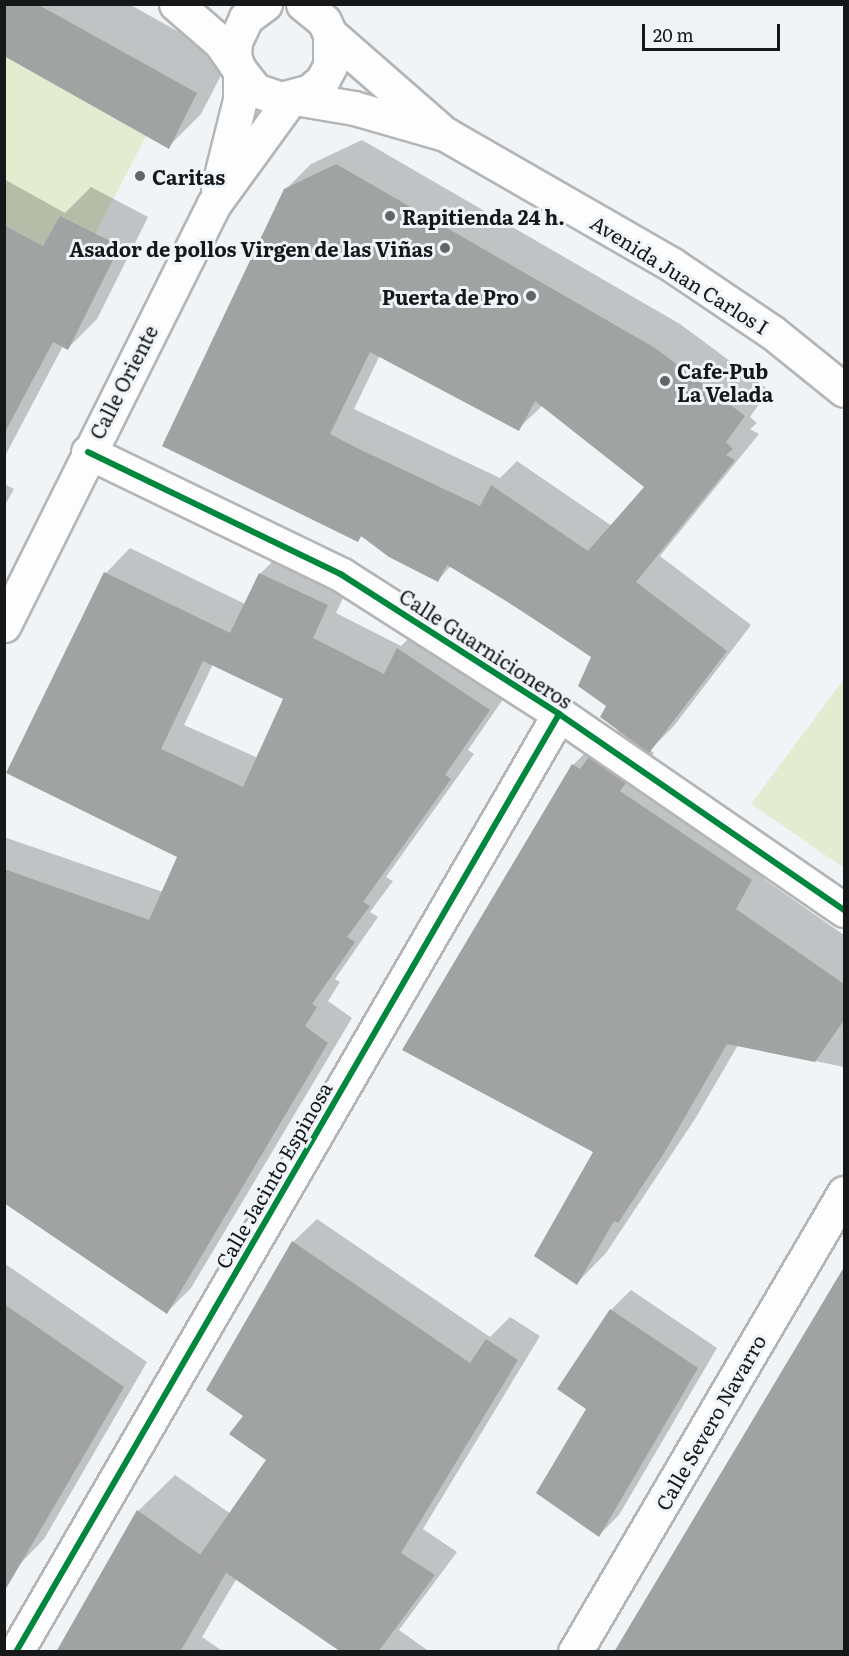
<!DOCTYPE html>
<html>
<head>
<meta charset="utf-8">
<style>
	body { margin:0 }
	#map { position:relative; width:849px; height:1656px; overflow:hidden; background:#f1f4f6; font-family:Literata,serif }
	div>[style] { position:absolute }
	[style*='--x'] { left:calc(var(--x)*1px); top:calc(var(--y)*1px); width:calc(var(--w)*1px); rotate:calc(var(--a)*1deg) }
	.green>* { inset:0; background:#e3ebd1 }
	.shadow>* { inset:0; background:#0003 }
	.building>* { inset:0; background:#a1a2a2 }
	.roads { filter:drop-shadow(2px 0 #b3b5b7) drop-shadow(-2px 0 #b3b5b7) drop-shadow(0 2px #b3b5b7) drop-shadow(0 -2px #b3b5b7) }
	.minor>* { height:33px; margin:-16.5px; padding:0 16.5px; transform-origin:16.5px; border-radius:16.5px; background:#fdfdfe }
	.cycleway>* { height:6px; margin:-3px; padding:0 3px; transform-origin:3px; border-radius:3px; background:#00873e }
	.dots>* { width:16px; height:16px; translate:-50% -50%; box-sizing:border-box; border:3px solid #eff4f8; border-radius:50% }
	span { translate:-50% -50%; white-space:nowrap; text-align:center; line-height:1.15; -webkit-text-stroke:6px #eff4f8; paint-order:stroke }
	.poi-label { font-size:20px; color:#151718; font-weight:700 }
	.left { translate:0 -50%; text-align:left }
	.right { translate:-100% -50%; text-align:right }
	.street-label { font-size:20px; color:#151718 }
	.frame { position:absolute; inset:0; border:6px solid #151718; pointer-events:none }
	.scale { position:absolute; left:642px; top:24px; width:138px; height:27px; box-sizing:border-box; border:3px solid #151718; border-top:0; padding-left:8px; font-size:18px; line-height:21px; white-space:nowrap; color:#151718; -webkit-text-stroke:4px #eff4f8; paint-order:stroke }
</style>
</head>
<body>
<div id="map">
	<div class="green">
		<i style="clip-path:polygon(5px 56px,146px 136px,95px 234px,60px 216px,43px 246px,5px 225px)"></i>
		<i style="clip-path:polygon(844px 679px,844px 868px,751px 804px)"></i>
	</div>
	<div class="shadow">
		<i style="clip-path:polygon(4px 4px,129px 4px,229px 60px,201px 114px,168px 147px)"></i>
		<i style="clip-path:polygon(evenodd,362px 140px,680px 324px,769px 390px,750px 417px,757px 423px,750px 429px,759px 434px,660px 556px,751px 625px,674px 726px,650px 750px,654px 753px,648px 761px,780px 850px,764px 879px,844px 935px,844px 1067px,738px 1045px,695px 1119px,606px 1253px,577px 1283px,595px 1151px,405px 1049px,573px 765px,603px 735px,609px 739px,619px 729px,593px 657px,451px 566px,438px 580px,362px 536px,358px 540px,164px 445px,285px 190px,311px 164px,362px 140px,380px 355px,518px 429px,543px 405px,646px 486px,612px 526px,517px 461px,500px 478px,354px 409px,380px 355px)"></i>
		<i style="clip-path:polygon(4px 179px,65px 213px,91px 187px,148px 217px,97px 319px,68px 348px,63px 346px,4px 458px)"></i>
		<i style="clip-path:polygon(4px 484px,14px 489px,4px 507px)"></i>
		<i style="clip-path:polygon(evenodd,130px 548px,245px 604px,260px 574px,285px 549px,351px 581px,336px 613px,401px 646px,422px 625px,513px 685px,468px 750px,474px 754px,386px 877px,393px 881px,370px 912px,378px 917px,335px 979px,340px 982px,328px 1001px,352px 1018px,191px 1288px,167px 1312px,7px 1203px,4px 1208px,4px 837px,163px 892px,179px 856px,8px 772px,106px 573px,130px 548px,213px 664px,285px 699px,258px 758px,184px 725px,213px 664px)"></i>
		<i style="clip-path:polygon(317px 1219px,490px 1337px,510px 1317px,540px 1336px,423px 1529px,457px 1552px,399px 1630px,430px 1652px,339px 1652px,341px 1649px,237px 1578px,202px 1637px,224px 1652px,58px 1652px,138px 1511px,175px 1475px,231px 1514px,268px 1459px,245px 1415px,293px 1242px)"></i>
		<i style="clip-path:polygon(4px 1263px,147px 1362px,44px 1539px,20px 1564px,4px 1553px)"></i>
		<i style="clip-path:polygon(844px 1270px,844px 1652px,615px 1652px)"></i>
		<i style="clip-path:polygon(631px 1290px,717px 1348px,619px 1515px,599px 1535px,588px 1409px,559px 1389px,611px 1310px)"></i>
	</div>
	<div class="building">
		<i style="clip-path:polygon(4px 4px,37px 4px,197px 93px,169px 149px,4px 56px)"></i>
		<i style="clip-path:polygon(evenodd,336px 164px,655px 348px,745px 416px,726px 442px,733px 449px,726px 455px,735px 460px,636px 582px,727px 651px,649px 753px,600px 717px,606px 706px,578px 686px,591px 657px,516px 607px,447px 565px,438px 582px,389px 557px,361px 536px,358px 542px,162px 446px,284px 189px,336px 164px,370px 352px,519px 431px,535px 401px,644px 487px,588px 551px,491px 485px,480px 506px,359px 449px,330px 434px,370px 352px)"></i>
		<i style="clip-path:polygon(60px 216px,120px 246px,68px 350px,53px 342px,4px 434px,4px 225px,43px 246px)"></i>
		<i style="clip-path:polygon(evenodd,104px 572px,230px 633px,259px 573px,328px 605px,313px 638px,384px 674px,397px 648px,490px 710px,445px 775px,451px 779px,363px 902px,370px 906px,347px 937px,355px 942px,312px 1004px,317px 1007px,305px 1026px,328px 1043px,167px 1314px,4px 1203px,4px 869px,149px 920px,177px 857px,6px 773px,104px 572px,203px 661px,283px 699px,243px 787px,161px 749px,203px 661px)"></i>
		<i style="clip-path:polygon(589px 757px,626px 783px,620px 791px,752px 880px,736px 909px,844px 984px,844px 1020px,815px 1062px,727px 1044px,666px 1150px,618px 1223px,614px 1221px,577px 1285px,534px 1256px,593px 1152px,402px 1050px,572px 764px,580px 769px)"></i>
		<i style="clip-path:polygon(292px 1241px,470px 1363px,486px 1339px,518px 1360px,401px 1553px,435px 1575px,378px 1652px,341px 1652px,200px 1555px,266px 1460px,229px 1434px,243px 1416px,206px 1390px)"></i>
		<i style="clip-path:polygon(844px 1267px,844px 1652px,614px 1652px)"></i>
		<i style="clip-path:polygon(4px 1304px,124px 1387px,4px 1592px)"></i>
		<i style="clip-path:polygon(610px 1309px,698px 1368px,599px 1537px,536px 1493px,586px 1409px,557px 1389px)"></i>
		<i style="clip-path:polygon(137px 1510px,226px 1573px,180px 1652px,56px 1652px)"></i>
	</div>
	<div class="roads">
		<div class="minor">
			<i style="--x:176;--y:4;--w:58;--a:40.8"></i>
			<i style="--x:220;--y:42;--w:32;--a:55"></i>
			<i style="--x:265;--y:4;--w:24;--a:144"></i>
			<i style="--x:246;--y:18;--w:26;--a:115"></i>
			<i style="--x:235;--y:42;--w:13;--a:94"></i>
			<i style="--x:234;--y:55;--w:14;--a:73"></i>
			<i style="--x:238;--y:68;--w:28;--a:52"></i>
			<i style="--x:255;--y:90;--w:28;--a:19"></i>
			<i style="--x:281;--y:99;--w:30;--a:-15"></i>
			<i style="--x:310;--y:91;--w:16;--a:-40"></i>
			<i style="--x:322;--y:81;--w:17;--a:-62"></i>
			<i style="--x:330;--y:66;--w:32;--a:-90"></i>
			<i style="--x:330;--y:34;--w:14;--a:-115"></i>
			<i style="--x:324;--y:21;--w:27;--a:-141"></i>
			<i style="--x:330;--y:34;--w:145;--a:41.1"></i>
			<i style="--x:295;--y:98;--w:60;--a:9.6"></i>
			<i style="--x:354;--y:108;--w:95;--a:15.9"></i>
			<i style="--x:445;--y:134;--w:261;--a:29.9"></i>
			<i style="--x:671;--y:264;--w:122;--a:34"></i>
			<i style="--x:772;--y:332;--w:92;--a:38.9"></i>
			<i style="--x:218;--y:188;--w:91;--a:-76"></i>
			<i style="--x:240;--y:100;--w:28;--a:-90"></i>
			<i style="--x:88;--y:452;--w:282;--a:25.8"></i>
			<i style="--x:342;--y:575;--w:258;--a:32.6"></i>
			<i style="--x:559;--y:714;--w:346;--a:34.5"></i>
			<i style="--x:4;--y:625;--w:470;--a:-63.5"></i>
			<i style="--x:214;--y:204;--w:131;--a:-54"></i>
			<i style="--x:16;--y:1652;--w:1084;--a:-59.93"></i>
			<i style="--x:575;--y:1652;--w:532;--a:-59.63"></i>
		</div>
	</div>
	<div class="cycleway">
		<i style="--x:88;--y:452;--w:282;--a:25.8"></i>
		<i style="--x:342;--y:575;--w:258;--a:32.6"></i>
		<i style="--x:559;--y:714;--w:346;--a:34.5"></i>
		<i style="--x:16;--y:1652;--w:1084;--a:-59.93"></i>
	</div>
	<div class="dots">
		<i style="left:140px;top:176px;background:#626466"></i>
		<i style="left:390px;top:216px;background:#626466"></i>
		<i style="left:445px;top:248px;background:#626466"></i>
		<i style="left:531px;top:296px;background:#626466"></i>
		<i style="left:665px;top:381px;background:#626466"></i>
	</div>
	<div class="poi-label">
		<span class="left" style="left:152px;top:176px">Caritas</span>
		<span class="left" style="left:402px;top:216px">Rapitienda 24 h.</span>
		<span class="right" style="left:433px;top:248px">Asador de pollos Virgen de las Viñas</span>
		<span class="right" style="left:519px;top:296px">Puerta de Pro</span>
		<span class="left" style="left:677px;top:382px">Cafe-Pub<br>La Velada</span>
	</div>
	<div class="street-label">
		<span style="left:680px;top:274px;rotate:32deg">Avenida Juan Carlos I</span>
		<span style="left:123px;top:382px;rotate:-63deg">Calle Oriente</span>
		<span style="left:486px;top:648px;rotate:33deg">Calle Guarnicioneros</span>
		<span style="left:273px;top:1175px;rotate:-60deg">Calle Jacinto Espinosa</span>
		<span style="left:710px;top:1422px;rotate:-60deg">Calle Severo Navarro</span>
	</div>
	<div class="frame"></div>
	<div class="scale">20 m</div>
</div>
</body>
</html>
